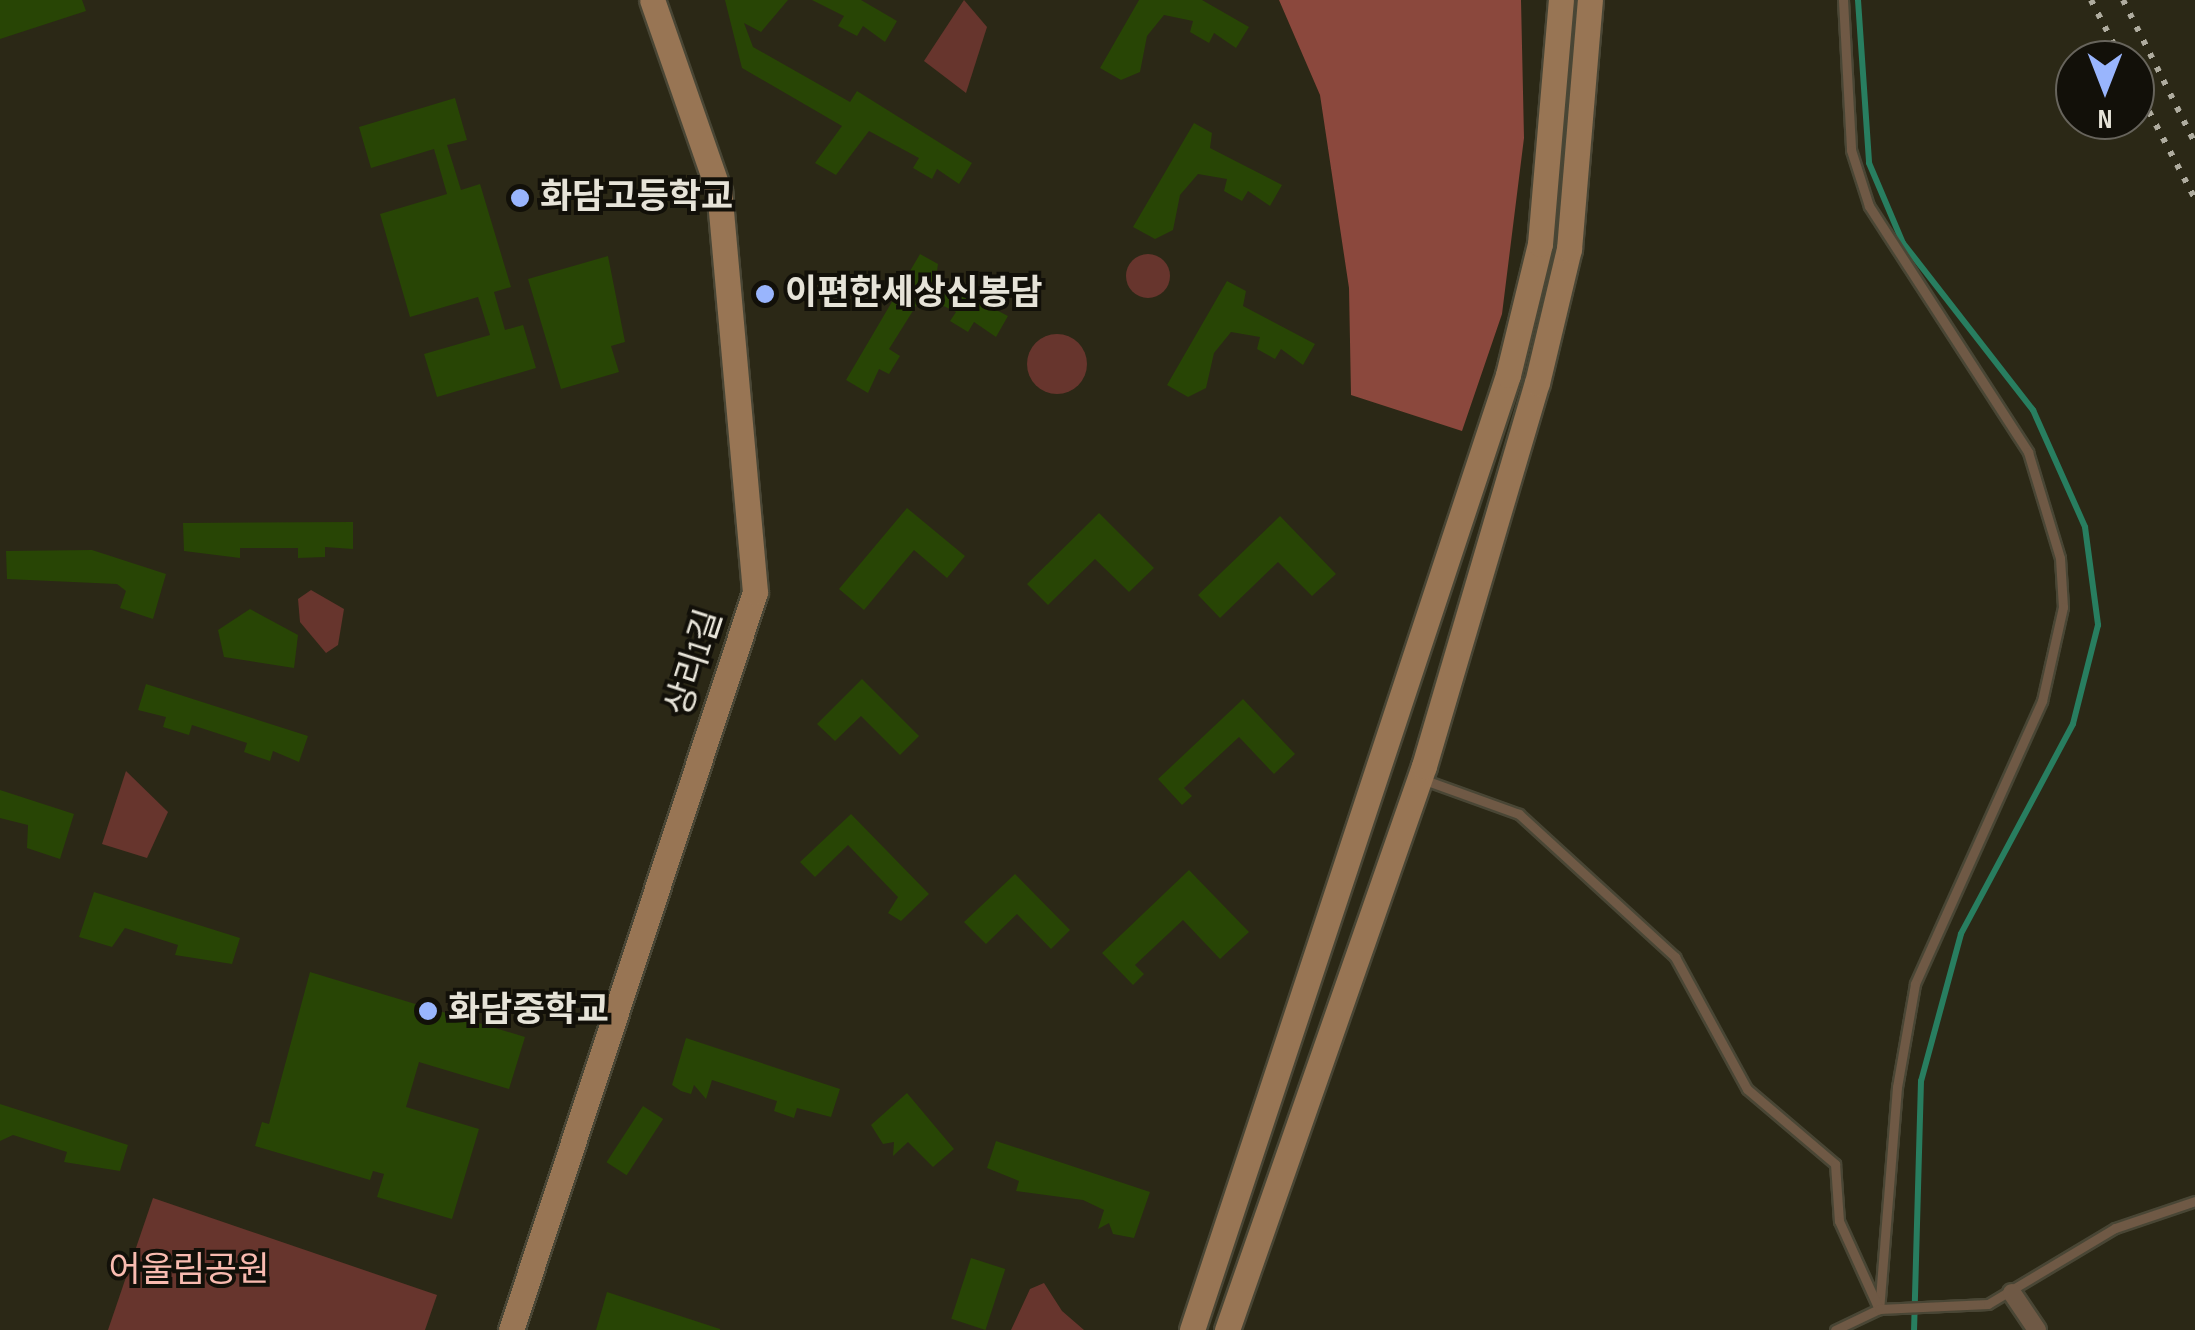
<!DOCTYPE html>
<html>
<head>
<meta charset="utf-8">
<style>
	body { margin:0 }
	#map { position:relative; width:2195px; height:1330px; overflow:hidden; background:#2b2816; font-family:"Sofia Sans Condensed","Noto Sans KR",sans-serif }
	div>[style] { position:absolute }
	[style*='--x'] { left:calc(var(--x)*1px); top:calc(var(--y)*1px); width:calc(var(--w)*1px); rotate:calc(var(--a)*1deg) }
	.green>* { inset:0; background:#67352d }
	.round { border-radius:50% }
	.forest>* { inset:0; background:#8b483d }
	.stream>* { height:6px; margin:-3px; padding:0 3px; transform-origin:3px; border-radius:3px; background:#287e60 }
	.building>* { inset:0; background:#284505; transform-origin:0 0 }
	.roads { filter:drop-shadow(2px 0 #494635) drop-shadow(-2px 0 #494635) drop-shadow(0 2px #494635) drop-shadow(0 -2px #494635) }
	.lane>* { height:9px; margin:-4.5px; padding:0 4.5px; transform-origin:4.5px; border-radius:4.5px; background:#6f5945 }
	.street>* { height:18px; margin:-9px; padding:0 9px; transform-origin:9px; border-radius:9px; background:#6f5945 }
	.secondary>* { height:25px; margin:-12.5px; padding:0 12.5px; transform-origin:12.5px; border-radius:12.5px; background:#987554 }
	.rail>* { height:6px; margin-top:-3px; transform-origin:0; background:repeating-linear-gradient(90deg,#afac9f 0 5px,transparent 0 15px) }
	.dots>* { width:28px; height:28px; translate:-50% -50%; box-sizing:border-box; border:5px solid #121009; border-radius:50% }
	span { translate:-50% -50%; white-space:nowrap; text-align:center; line-height:1.15; -webkit-text-stroke:8px #121009; paint-order:stroke }
	.poi-label { font-size:35px; color:#e6e3d8; font-weight:700 }
	.left { translate:0 -50%; text-align:left }
	.street-label { font-size:35px; color:#e6e3d8 }
	.park-label { font-size:35px; color:#f9bbb0 }
	.north { position:absolute; left:2055px; top:40px; width:100px; height:100px; box-sizing:border-box; background:#121009; border:2px solid #67645c; border-radius:50%; rotate:180deg; font-size:28px; font-weight:700; line-height:40px; text-align:center; color:#e6e3d8 }
	.north::after { content:''; display:block; margin:auto; width:35px; height:45px; background:#99b5fd; clip-path:polygon(50% 0,100% 100%,50% 72%,0 100%) }
</style>
</head>
<body>
<div id="map">
	<div class="green">
		<i style="clip-path:polygon(964px 0,987px 27px,966px 93px,924px 61px)"></i>
		<i class="round" style="left:1126px;top:254px;width:44px;height:44px"></i>
		<i class="round" style="left:1027px;top:334px;width:60px;height:60px"></i>
		<i style="clip-path:polygon(311px 590px,344px 609px,338px 645px,326px 653px,300px 622px,298px 599px)"></i>
		<i style="clip-path:polygon(126px 771px,168px 812px,147px 858px,102px 844px)"></i>
		<i style="clip-path:polygon(153px 1198px,437px 1295px,425px 1330px,108px 1330px)"></i>
		<i style="clip-path:polygon(1044px 1283px,1062px 1311px,1084px 1330px,1011px 1330px,1030px 1289px)"></i>
	</div>
	<div class="forest">
		<i style="clip-path:polygon(1279px 0,1521px 0,1524px 138px,1502px 314px,1462px 431px,1351px 395px,1349px 288px,1320px 95px)"></i>
	</div>
	<div class="stream">
		<i style="--x:1858;--y:0;--w:163;--a:86.1"></i>
		<i style="--x:1869;--y:163;--w:87;--a:67"></i>
		<i style="--x:1903;--y:243;--w:212;--a:52.1"></i>
		<i style="--x:2033;--y:410;--w:128;--a:66"></i>
		<i style="--x:2085;--y:527;--w:99;--a:82.4"></i>
		<i style="--x:2098;--y:625;--w:102;--a:104.2"></i>
		<i style="--x:2073;--y:724;--w:238;--a:118.1"></i>
		<i style="--x:1961;--y:934;--w:152;--a:105.2"></i>
		<i style="--x:1921;--y:1081;--w:249;--a:91.6"></i>
	</div>
	<div class="building">
		<i style="clip-path:polygon(0 0,82px 0,86px 11px,0 39px)"></i>
		<i style="clip-path:polygon(725px 0,788px 0,761px 32px,744px 23px,753px 47px,850px 102px,857px 91px,972px 163px,959px 184px,937px 169px,932px 179px,913px 168px,919px 158px,869px 131px,836px 175px,815px 163px,842px 126px,742px 68px)"></i>
		<i style="clip-path:polygon(812px 0,861px 0,897px 21px,885px 42px,863px 26px,857px 36px,838px 26px,844px 16px)"></i>
		<i style="clip-path:polygon(1139px 0,1202px 0,1249px 27px,1236px 48px,1214px 33px,1209px 43px,1190px 32px,1193px 21px,1164px 15px,1147px 36px,1140px 72px,1121px 80px,1100px 68px)"></i>
		<i style="clip-path:polygon(455px 98px,467px 140px,447px 145px,461px 190px,480px 184px,511px 287px,494px 292px,505px 330px,523px 325px,536px 368px,437px 397px,424px 354px,490px 335px,478px 297px,410px 317px,380px 214px,447px 194px,434px 149px,371px 168px,359px 127px)"></i>
		<i style="clip-path:polygon(1194px 123px,1212px 133px,1210px 148px,1282px 185px,1270px 206px,1248px 191px,1242px 201px,1224px 191px,1227px 179px,1198px 174px,1180px 195px,1173px 230px,1155px 239px,1133px 227px)"></i>
		<i style="clip-path:polygon(920px 254px,938px 264px,936px 279px,1008px 316px,996px 337px,974px 322px,968px 332px,950px 321px,956px 312px,931px 300px,916px 306px,889px 349px,900px 356px,889px 374px,879px 369px,868px 393px,846px 380px)"></i>
		<i style="clip-path:polygon(608px 256px,625px 342px,611px 346px,619px 372px,561px 389px,528px 279px)"></i>
		<i style="clip-path:polygon(1227px 281px,1246px 291px,1243px 306px,1315px 344px,1303px 365px,1281px 349px,1275px 359px,1257px 349px,1260px 337px,1231px 332px,1214px 353px,1206px 388px,1188px 397px,1167px 385px)"></i>
		<i style="clip-path:polygon(907px 508px,965px 556px,947px 578px,914px 550px,864px 610px,839px 589px)"></i>
		<i style="clip-path:polygon(1099px 513px,1154px 568px,1129px 592px,1095px 559px,1048px 605px,1027px 584px)"></i>
		<i style="clip-path:polygon(1280px 516px,1336px 574px,1312px 596px,1278px 562px,1220px 618px,1198px 595px)"></i>
		<i style="clip-path:polygon(353px 522px,353px 549px,325px 547px,325px 557px,298px 558px,298px 548px,240px 548px,240px 558px,184px 551px,183px 523px)"></i>
		<i style="clip-path:polygon(92px 550px,166px 574px,153px 619px,120px 608px,126px 591px,117px 584px,7px 579px,6px 551px)"></i>
		<i style="clip-path:polygon(250px 609px,298px 635px,294px 668px,224px 657px,218px 630px)"></i>
		<i style="clip-path:polygon(862px 679px,919px 736px,900px 755px,861px 716px,835px 741px,817px 724px)"></i>
		<i style="clip-path:polygon(146px 684px,308px 736px,299px 762px,273px 751px,270px 761px,258px 757px,244px 752px,247px 743px,192px 725px,189px 735px,163px 727px,166px 717px,138px 710px)"></i>
		<i style="clip-path:polygon(1243px 699px,1295px 754px,1274px 774px,1239px 737px,1184px 788px,1192px 796px,1182px 805px,1158px 779px)"></i>
		<i style="clip-path:polygon(0 790px,74px 814px,60px 859px,27px 848px,28px 825px,0 818px)"></i>
		<i style="clip-path:polygon(851px 814px,929px 894px,901px 921px,888px 913px,898px 897px,848px 845px,815px 877px,800px 862px)"></i>
		<i style="clip-path:polygon(1189px 870px,1249px 932px,1220px 959px,1183px 920px,1135px 965px,1144px 974px,1133px 985px,1102px 953px)"></i>
		<i style="clip-path:polygon(1015px 874px,1070px 930px,1051px 949px,1017px 914px,986px 944px,964px 922px)"></i>
		<i style="clip-path:polygon(94px 892px,240px 938px,232px 964px,175px 955px,178px 945px,125px 928px,112px 947px,79px 937px)"></i>
		<i style="clip-path:polygon(310px 972px,422px 1006px,419px 1017px,433px 1021px,436px 1010px,525px 1037px,509px 1089px,419px 1062px,406px 1107px,479px 1129px,452px 1219px,377px 1197px,384px 1174px,373px 1171px,370px 1180px,255px 1146px,262px 1122px,269px 1124px)"></i>
		<i style="clip-path:polygon(686px 1038px,840px 1089px,831px 1117px,797px 1108px,794px 1118px,774px 1111px,777px 1101px,712px 1080px,706px 1099px,694px 1085px,691px 1094px,681px 1091px,672px 1085px)"></i>
		<i style="clip-path:polygon(907px 1093px,954px 1149px,933px 1167px,908px 1142px,893px 1156px,894px 1142px,883px 1144px,871px 1125px)"></i>
		<i style="clip-path:polygon(0 1104px,128px 1145px,120px 1171px,64px 1162px,67px 1152px,13px 1135px,0 1141px)"></i>
		<i style="left:643px;top:1106px;width:24px;height:67px;rotate:33deg"></i>
		<i style="clip-path:polygon(996px 1141px,1150px 1192px,1134px 1238px,1113px 1234px,1109px 1223px,1098px 1229px,1104px 1210px,1083px 1200px,1016px 1191px,1019px 1181px,987px 1168px)"></i>
		<i style="left:971px;top:1258px;width:36px;height:64px;rotate:18deg"></i>
		<i style="clip-path:polygon(607px 1292px,720px 1329px,720px 1330px,596px 1330px)"></i>
	</div>
	<div class="roads">
		<div class="lane">
			<i style="--x:1843;--y:0;--w:150;--a:86.9"></i>
			<i style="--x:1851;--y:150;--w:59;--a:72.2"></i>
			<i style="--x:1869;--y:206;--w:293;--a:57.1"></i>
			<i style="--x:2028;--y:452;--w:111;--a:73.2"></i>
			<i style="--x:2060;--y:558;--w:49;--a:86.5"></i>
			<i style="--x:2063;--y:607;--w:96;--a:102.6"></i>
			<i style="--x:2042;--y:701;--w:310;--a:114.2"></i>
			<i style="--x:1915;--y:984;--w:105;--a:99.9"></i>
			<i style="--x:1897;--y:1087;--w:223;--a:94.6"></i>
			<i style="--x:1422;--y:779;--w:103;--a:19.8"></i>
			<i style="--x:1519;--y:814;--w:212;--a:42.5"></i>
			<i style="--x:1675;--y:957;--w:150;--a:61.4"></i>
			<i style="--x:1747;--y:1089;--w:116;--a:40.4"></i>
			<i style="--x:1835;--y:1164;--w:57;--a:86"></i>
			<i style="--x:1839;--y:1221;--w:97;--a:65.6"></i>
			<i style="--x:1835;--y:1330;--w:49;--a:-25.5"></i>
			<i style="--x:1879;--y:1309;--w:109;--a:-2.6"></i>
			<i style="--x:1988;--y:1304;--w:148;--a:-30.9"></i>
			<i style="--x:2115;--y:1228;--w:84;--a:-18.6"></i>
		</div>
		<div class="street">
			<i style="--x:2012;--y:1293;--w:45;--a:56"></i>
		</div>
		<div class="secondary">
			<i style="--x:511;--y:1330;--w:777;--a:-71.7"></i>
			<i style="--x:755;--y:592;--w:402;--a:-95.1"></i>
			<i style="--x:719;--y:192;--w:203;--a:-109.2"></i>
			<i style="--x:1192;--y:1330;--w:1006;--a:-71.69"></i>
			<i style="--x:1508;--y:375;--w:135;--a:-76.3"></i>
			<i style="--x:1540;--y:244;--w:245;--a:-85.1"></i>
			<i style="--x:1227;--y:1330;--w:597;--a:-70.75"></i>
			<i style="--x:1424;--y:766;--w:399;--a:-73.6"></i>
			<i style="--x:1537;--y:383;--w:138;--a:-76.6"></i>
			<i style="--x:1569;--y:249;--w:250;--a:-85.2"></i>
		</div>
	</div>
	<div class="rail">
		<i style="--x:2091;--y:0;--w:68;--a:62.7"></i>
		<i style="--x:2123;--y:0;--w:160;--a:63.3"></i>
		<i style="--x:2135;--y:85;--w:129;--a:62.2"></i>
	</div>
	<div class="dots">
		<i style="left:520px;top:198px;background:#99b5fd"></i>
		<i style="left:765px;top:294px;background:#99b5fd"></i>
		<i style="left:428px;top:1011px;background:#99b5fd"></i>
	</div>
	<div class="poi-label">
		<span class="left" style="left:540px;top:198px">화담고등학교</span>
		<span class="left" style="left:785px;top:294px">이편한세상신봉담</span>
		<span class="left" style="left:448px;top:1011px">화담중학교</span>
	</div>
	<div class="street-label">
		<span style="left:695px;top:663px;rotate:-72deg">상리1길</span>
	</div>
	<div class="park-label">
		<span style="left:189px;top:1271px">어울림공원</span>
	</div>
	<div class="north">N</div>
</div>
</body>
</html>
